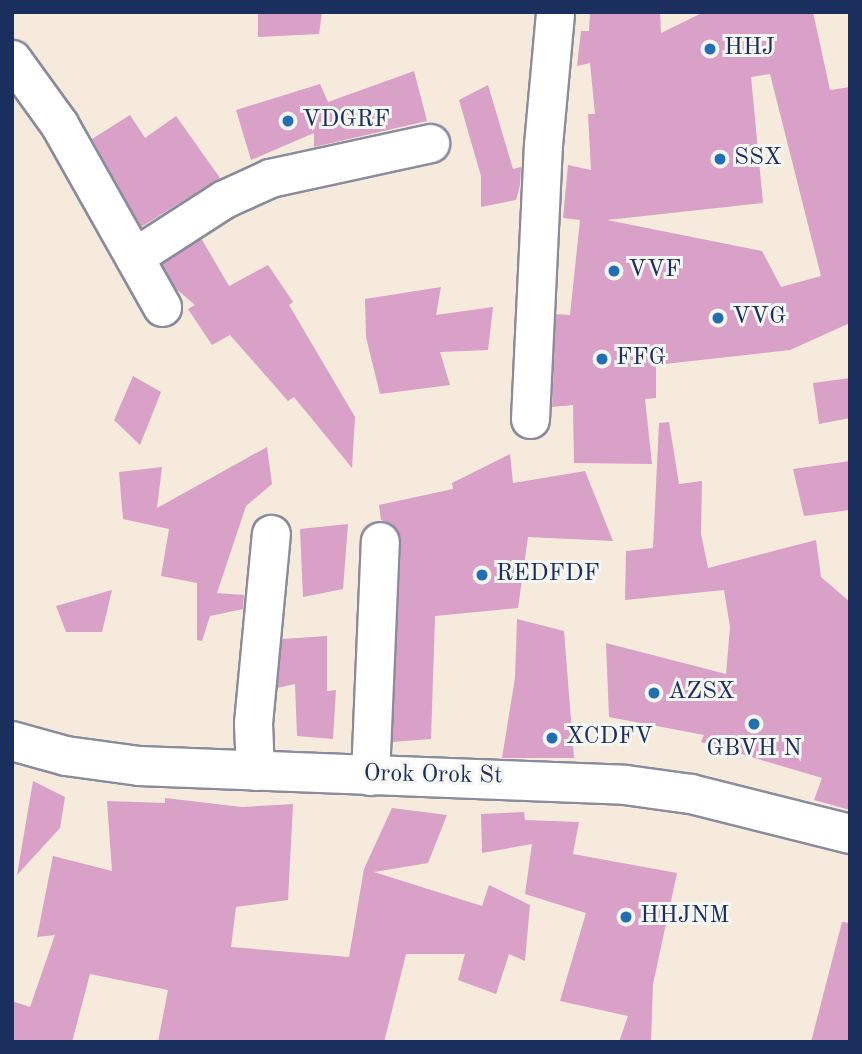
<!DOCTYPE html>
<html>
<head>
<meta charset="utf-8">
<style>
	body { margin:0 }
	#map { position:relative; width:862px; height:1054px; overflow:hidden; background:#f5eadb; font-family:"Old Standard TT",serif }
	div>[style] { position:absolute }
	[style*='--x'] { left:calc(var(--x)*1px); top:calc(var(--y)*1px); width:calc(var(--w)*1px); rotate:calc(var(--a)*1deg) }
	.building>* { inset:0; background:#d9a1c8 }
	.roads { filter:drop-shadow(2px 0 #888c9c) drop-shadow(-2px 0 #888c9c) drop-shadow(0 2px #888c9c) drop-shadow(0 -2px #888c9c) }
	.minor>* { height:37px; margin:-18.5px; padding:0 18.5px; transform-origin:18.5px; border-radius:18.5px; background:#fff }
	.major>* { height:38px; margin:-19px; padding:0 19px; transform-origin:19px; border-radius:19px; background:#fff }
	.dots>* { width:19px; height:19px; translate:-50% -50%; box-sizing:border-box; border:4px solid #f6f6f2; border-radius:50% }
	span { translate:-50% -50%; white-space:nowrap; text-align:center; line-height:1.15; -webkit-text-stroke:6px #f6f6f2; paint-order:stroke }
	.poi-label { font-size:24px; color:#1b2f5e }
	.left { translate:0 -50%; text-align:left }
	.street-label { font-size:24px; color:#1b2f5e }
	.frame { position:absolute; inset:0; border:14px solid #1b2f5e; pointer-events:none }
</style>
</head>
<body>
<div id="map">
	<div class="building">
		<i style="clip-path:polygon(258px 12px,322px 12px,319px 34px,258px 37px)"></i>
		<i style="clip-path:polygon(evenodd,590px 12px,660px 12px,661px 33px,704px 12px,813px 12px,830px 90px,850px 87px,850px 323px,790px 350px,656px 365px,656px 398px,645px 399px,652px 464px,574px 463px,573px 405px,552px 407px,556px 314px,570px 315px,580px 220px,563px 218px,568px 165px,591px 170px,588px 114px,595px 114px,590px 63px,577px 66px,581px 31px,589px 31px,590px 12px,770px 74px,821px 276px,781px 287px,762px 251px,607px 220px,763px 203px,751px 77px,770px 74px)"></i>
		<i style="clip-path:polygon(414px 71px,427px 121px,314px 147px,314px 133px,251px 160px,236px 110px,320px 84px,328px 102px)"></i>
		<i style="clip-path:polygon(488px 85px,513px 169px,521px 167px,520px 185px,516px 200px,481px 207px,481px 176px,459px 100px)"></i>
		<i style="clip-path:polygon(130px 115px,145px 138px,176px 116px,220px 178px,141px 227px,92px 139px)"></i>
		<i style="clip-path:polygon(201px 238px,229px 286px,268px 265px,293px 302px,289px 305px,355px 417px,352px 468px,294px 397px,288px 401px,230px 335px,212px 345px,188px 309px,195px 305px,175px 288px,162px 264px)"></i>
		<i style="clip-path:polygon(441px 287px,436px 315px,493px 307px,488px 350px,440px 352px,450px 385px,380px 394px,366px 337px,365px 299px)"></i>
		<i style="clip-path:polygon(133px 376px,161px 392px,140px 445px,114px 420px)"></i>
		<i style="clip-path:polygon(850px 378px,850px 418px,819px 424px,813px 383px)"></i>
		<i style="clip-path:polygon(669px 422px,679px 484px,702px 481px,701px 534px,708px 568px,816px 540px,821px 577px,850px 602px,850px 810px,814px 800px,822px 778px,701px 742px,704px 735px,609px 717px,606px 643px,726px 674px,730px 627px,724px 590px,625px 600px,626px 551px,653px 548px,659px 423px)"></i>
		<i style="clip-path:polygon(267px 447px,272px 484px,246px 506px,217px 593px,244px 595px,243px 609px,210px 616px,202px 641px,197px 640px,197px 583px,161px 576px,169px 529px,123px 519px,119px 472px,162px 467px,157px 508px)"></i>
		<i style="clip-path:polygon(510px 454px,513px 483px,585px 471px,613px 541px,528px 537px,518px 608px,435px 616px,431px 739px,392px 742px,401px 542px,392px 524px,381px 520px,379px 505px,453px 489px,452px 483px)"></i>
		<i style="clip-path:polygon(850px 461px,850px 510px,804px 516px,793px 469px)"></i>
		<i style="clip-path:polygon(348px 524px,343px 589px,303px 597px,300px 529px)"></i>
		<i style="clip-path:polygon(112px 590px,102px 632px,66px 632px,56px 606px)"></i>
		<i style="clip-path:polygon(517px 619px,564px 631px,574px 758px,502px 758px,515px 678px)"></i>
		<i style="clip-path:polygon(327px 636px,327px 691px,336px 690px,333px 739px,297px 736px,295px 684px,277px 688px,282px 639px)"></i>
		<i style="clip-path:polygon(33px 781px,65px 797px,60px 828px,17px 875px)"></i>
		<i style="clip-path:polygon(165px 798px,242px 807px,293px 804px,288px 900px,236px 907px,231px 947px,349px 957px,364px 869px,392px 808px,447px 815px,428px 863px,374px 872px,482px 906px,489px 885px,530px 905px,525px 961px,509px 954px,496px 994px,458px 980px,465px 954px,406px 954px,384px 1042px,158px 1042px,168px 990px,90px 974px,72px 1042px,12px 1042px,12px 1001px,30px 1007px,55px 935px,37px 937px,53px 856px,112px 871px,107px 801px,165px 803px)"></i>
		<i style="clip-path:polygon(524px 812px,525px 820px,579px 822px,573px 854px,677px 873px,653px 984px,651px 1042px,619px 1042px,628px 1016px,560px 1001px,586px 913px,525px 894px,532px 844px,482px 853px,481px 814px)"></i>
		<i style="clip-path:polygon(842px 922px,850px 923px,850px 1042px,811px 1042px)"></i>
	</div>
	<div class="roads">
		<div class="minor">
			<i style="--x:12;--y:59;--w:80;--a:54.1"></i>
			<i style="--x:59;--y:124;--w:210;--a:60.6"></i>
			<i style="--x:134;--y:257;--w:107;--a:-32.8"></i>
			<i style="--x:224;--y:199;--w:51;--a:-24.5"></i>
			<i style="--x:270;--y:178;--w:164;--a:-12.3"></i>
			<i style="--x:530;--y:419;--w:274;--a:-87.3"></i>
			<i style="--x:543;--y:145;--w:134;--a:-84.8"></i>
			<i style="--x:255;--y:771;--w:48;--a:-92.4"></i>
			<i style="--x:253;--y:723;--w:190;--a:-84.6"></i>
			<i style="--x:370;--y:776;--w:235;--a:-87.6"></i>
		</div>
		<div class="major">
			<i style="--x:12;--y:741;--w:56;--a:15.5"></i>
			<i style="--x:66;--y:756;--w:74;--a:7.8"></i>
			<i style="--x:139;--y:766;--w:486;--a:2.2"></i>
			<i style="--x:625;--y:785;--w:67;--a:7.8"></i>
			<i style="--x:691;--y:794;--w:164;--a:14.1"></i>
		</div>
	</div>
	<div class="dots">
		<i style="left:710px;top:49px;background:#1f6fb2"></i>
		<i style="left:288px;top:121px;background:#1f6fb2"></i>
		<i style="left:720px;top:159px;background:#1f6fb2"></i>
		<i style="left:614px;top:271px;background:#1f6fb2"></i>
		<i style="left:718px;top:318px;background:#1f6fb2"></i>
		<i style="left:602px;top:359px;background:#1f6fb2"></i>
		<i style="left:482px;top:575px;background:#1f6fb2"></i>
		<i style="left:654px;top:693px;background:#1f6fb2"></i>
		<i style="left:754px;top:724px;background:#1f6fb2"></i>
		<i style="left:552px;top:738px;background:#1f6fb2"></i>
		<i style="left:626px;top:917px;background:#1f6fb2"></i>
	</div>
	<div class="poi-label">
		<span class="left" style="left:724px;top:49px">HHJ</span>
		<span class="left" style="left:302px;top:121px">VDGRF</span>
		<span class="left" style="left:734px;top:159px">SSX</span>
		<span class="left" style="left:628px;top:271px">VVF</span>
		<span class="left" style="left:732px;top:318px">VVG</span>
		<span class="left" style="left:616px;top:359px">FFG</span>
		<span class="left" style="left:496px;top:575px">REDFDF</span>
		<span class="left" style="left:668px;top:693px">AZSX</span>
		<span class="left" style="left:566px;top:738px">XCDFV</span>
		<span style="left:754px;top:750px">GBVH N</span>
		<span class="left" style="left:640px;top:917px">HHJNM</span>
	</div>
	<div class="street-label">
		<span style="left:433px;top:776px;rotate:1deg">Orok Orok St</span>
	</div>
	<div class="frame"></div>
</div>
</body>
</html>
